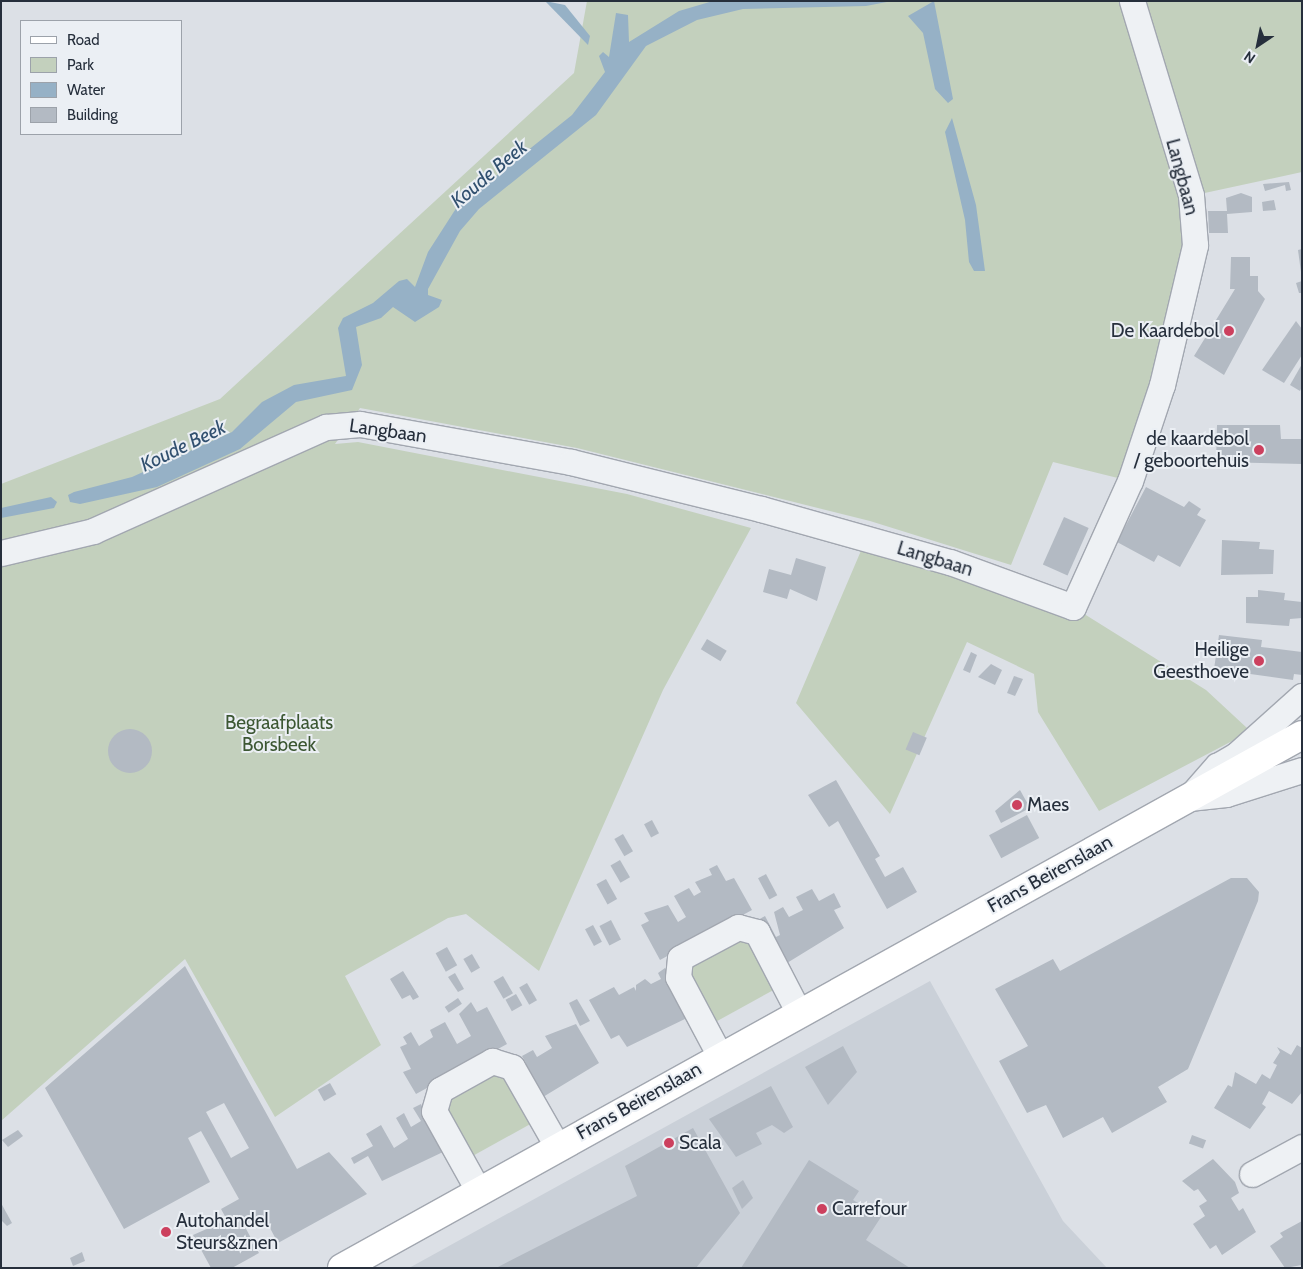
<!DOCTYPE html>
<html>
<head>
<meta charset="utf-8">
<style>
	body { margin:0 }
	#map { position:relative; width:1303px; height:1269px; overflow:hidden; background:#dce0e6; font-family:Cabin,sans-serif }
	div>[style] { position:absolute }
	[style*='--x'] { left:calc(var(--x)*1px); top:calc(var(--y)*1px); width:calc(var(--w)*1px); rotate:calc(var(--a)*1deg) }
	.built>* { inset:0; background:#cad0d8 }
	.green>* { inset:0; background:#c3d0bd }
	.water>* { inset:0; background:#96b1c6 }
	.building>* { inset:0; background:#b3bac3; transform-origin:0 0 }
	.round { border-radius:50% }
	.roads { filter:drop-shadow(1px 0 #a2a7b0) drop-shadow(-1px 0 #a2a7b0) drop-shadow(0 1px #a2a7b0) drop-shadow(0 -1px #a2a7b0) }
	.minor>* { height:25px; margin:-12.5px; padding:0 12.5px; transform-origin:12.5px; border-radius:12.5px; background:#eef1f4 }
	.major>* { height:28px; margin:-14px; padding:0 14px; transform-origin:14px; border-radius:14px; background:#fff }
	.dots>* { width:14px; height:14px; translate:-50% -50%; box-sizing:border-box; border:2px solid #ebeff4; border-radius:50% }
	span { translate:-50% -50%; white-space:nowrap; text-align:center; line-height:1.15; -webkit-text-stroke:4px #ebeff4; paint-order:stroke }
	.street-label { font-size:19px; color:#262f3c }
	.poi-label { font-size:19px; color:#262f3c }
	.right { translate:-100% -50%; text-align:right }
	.left { translate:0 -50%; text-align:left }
	.park-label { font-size:19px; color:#3c5733 }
	.water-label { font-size:20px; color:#31506f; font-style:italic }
	.frame { position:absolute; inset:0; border:2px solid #262f3c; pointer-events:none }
	.legend { position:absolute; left:20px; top:20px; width:162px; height:115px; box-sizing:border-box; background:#ebeff4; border:1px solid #9ca2aa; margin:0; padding:6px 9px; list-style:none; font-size:15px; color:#262f3c }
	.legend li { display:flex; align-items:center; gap:10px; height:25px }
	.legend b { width:25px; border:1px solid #9ca2aa }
	.north { position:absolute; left:1233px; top:20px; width:50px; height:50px; -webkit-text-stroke:4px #ebeff4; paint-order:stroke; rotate:214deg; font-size:14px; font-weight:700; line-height:20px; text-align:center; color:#262f3c }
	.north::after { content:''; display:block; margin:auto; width:18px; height:22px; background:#262f3c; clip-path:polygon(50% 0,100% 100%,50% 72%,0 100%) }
</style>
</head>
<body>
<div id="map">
	<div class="built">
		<i style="clip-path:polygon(930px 981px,1063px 1221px,1107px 1268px,409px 1268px)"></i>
	</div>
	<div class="green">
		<i style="clip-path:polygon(587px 1px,1302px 1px,1302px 172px,1200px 194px,1130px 481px,1053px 462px,1011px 565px,870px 521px,577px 448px,360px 408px,335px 444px,358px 442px,627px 494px,751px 528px,663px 690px,539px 971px,466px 914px,448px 918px,345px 976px,381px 1045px,275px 1117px,185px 959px,1px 1121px,1px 484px,220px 399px,574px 73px)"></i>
		<i style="clip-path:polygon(866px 539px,1073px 607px,1206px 690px,1247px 728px,1236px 739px,1099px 811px,1038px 712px,1034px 674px,967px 642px,890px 814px,796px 703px)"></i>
		<i style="clip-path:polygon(741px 935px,752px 937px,779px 987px,710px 1025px,686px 966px)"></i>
		<i style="clip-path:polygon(494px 1070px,505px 1070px,534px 1122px,469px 1158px,440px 1107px,444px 1098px)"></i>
	</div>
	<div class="water">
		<i style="clip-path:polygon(545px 1px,565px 5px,590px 36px,588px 45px)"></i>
		<i style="clip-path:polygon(713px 1px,892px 1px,866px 6px,743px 9px,697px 20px,646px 46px,596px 115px,479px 209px,460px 231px,428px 289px,428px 295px,442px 300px,439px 307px,415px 322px,393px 307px,381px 318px,356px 327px,362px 365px,352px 390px,296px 402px,240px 449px,157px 487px,80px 504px,70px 502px,68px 495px,74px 492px,132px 477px,232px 432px,262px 402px,294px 385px,346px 376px,338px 328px,343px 318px,373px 303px,399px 281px,407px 279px,415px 287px,428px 252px,464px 196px,486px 184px,572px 115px,605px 72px,599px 56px,603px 52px,609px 57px,616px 13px,628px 15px,629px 42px,679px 11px)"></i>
		<i style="clip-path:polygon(934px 1px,953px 99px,948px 103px,935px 89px,923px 33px,908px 16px)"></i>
		<i style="clip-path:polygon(952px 118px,976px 205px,985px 271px,974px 271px,969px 262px,965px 220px,945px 132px)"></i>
		<i style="clip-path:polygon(51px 497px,57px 502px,54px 508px,1px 518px,1px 508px)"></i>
	</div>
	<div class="building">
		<i style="clip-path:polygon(1289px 182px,1291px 190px,1286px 191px,1285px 185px,1265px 191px,1263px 184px)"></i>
		<i style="clip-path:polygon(1241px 193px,1252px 197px,1252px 212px,1227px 214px,1228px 233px,1209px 233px,1208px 211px,1227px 211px,1226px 198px)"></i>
		<i style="clip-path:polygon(1274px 200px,1276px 210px,1263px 211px,1262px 202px)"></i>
		<i style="clip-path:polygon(1302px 249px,1302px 272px,1301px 272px,1298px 250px)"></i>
		<i style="clip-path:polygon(1231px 257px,1250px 257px,1250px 276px,1258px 276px,1258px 291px,1265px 299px,1224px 375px,1194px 356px,1235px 289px,1230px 289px)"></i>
		<i style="clip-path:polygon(1302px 281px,1302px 293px,1299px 293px,1296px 283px)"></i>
		<i style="clip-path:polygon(1296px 321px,1302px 329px,1302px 355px,1284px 383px,1262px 370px)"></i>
		<i style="clip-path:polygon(1302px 364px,1302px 387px,1300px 391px,1290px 385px)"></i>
		<i style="clip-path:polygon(1217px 425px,1280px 425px,1281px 439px,1302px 439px,1302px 464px,1216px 462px)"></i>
		<i style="clip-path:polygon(1146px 487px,1184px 507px,1189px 501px,1201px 509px,1197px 515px,1206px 520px,1180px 567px,1158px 555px,1154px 562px,1117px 542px)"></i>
		<i style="left:1064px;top:517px;width:27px;height:52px;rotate:24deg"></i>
		<i style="clip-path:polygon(1222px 540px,1260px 542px,1259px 549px,1274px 550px,1273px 574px,1221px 575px)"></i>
		<i style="clip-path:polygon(796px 558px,826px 567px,817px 601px,790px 589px,787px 599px,763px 592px,769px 569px,791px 575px)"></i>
		<i style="clip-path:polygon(1258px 590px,1285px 593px,1284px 600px,1302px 602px,1302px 618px,1290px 619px,1289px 626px,1246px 623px,1246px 597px,1258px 597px)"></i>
		<i style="clip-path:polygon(1219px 635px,1262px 640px,1261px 647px,1302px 652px,1302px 675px,1294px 674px,1293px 680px,1214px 669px)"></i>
		<i style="left:707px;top:639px;width:23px;height:12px;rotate:31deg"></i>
		<i style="clip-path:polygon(971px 652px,977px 655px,970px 673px,963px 670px)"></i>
		<i style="clip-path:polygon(991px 664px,1002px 670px,995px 685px,978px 677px)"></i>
		<i style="clip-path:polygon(1014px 676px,1023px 679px,1015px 696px,1007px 693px)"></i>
		<i class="round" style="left:108px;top:729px;width:44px;height:44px"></i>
		<i style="left:913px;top:732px;width:15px;height:19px;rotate:23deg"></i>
		<i style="clip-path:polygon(836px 780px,880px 856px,875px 859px,885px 877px,903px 867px,917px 892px,887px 909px,838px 821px,829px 827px,808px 795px)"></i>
		<i style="clip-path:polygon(1020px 790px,1030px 808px,1001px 823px,995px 811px)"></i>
		<i style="left:1027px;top:815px;width:26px;height:43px;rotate:62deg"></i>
		<i style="left:652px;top:820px;width:15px;height:9px;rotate:62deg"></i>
		<i style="left:623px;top:834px;width:20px;height:10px;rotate:60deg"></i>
		<i style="left:620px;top:860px;width:20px;height:11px;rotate:60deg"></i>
		<i style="clip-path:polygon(717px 865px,726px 881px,734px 878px,752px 910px,660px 960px,641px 925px,649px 921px,644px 913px,668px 905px,678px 922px,686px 917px,674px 896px,689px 888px,694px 896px,701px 892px,695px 882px,712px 875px,709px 869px)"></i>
		<i style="left:766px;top:874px;width:24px;height:9px;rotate:62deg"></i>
		<i style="clip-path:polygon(1231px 878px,1247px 878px,1259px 892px,1258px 901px,1188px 1069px,1158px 1087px,1167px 1102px,1112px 1133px,1103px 1117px,1063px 1138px,1046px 1105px,1027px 1113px,999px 1061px,1028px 1046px,995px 989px,1053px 959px,1060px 971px)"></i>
		<i style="left:606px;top:879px;width:23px;height:11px;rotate:61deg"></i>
		<i style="clip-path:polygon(812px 889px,819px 901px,834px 893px,841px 907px,834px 910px,844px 928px,787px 963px,758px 920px,765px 916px,776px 937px,780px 935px,774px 912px,783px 907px,789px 917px,803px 910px,796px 897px)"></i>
		<i style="left:611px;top:920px;width:22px;height:13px;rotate:63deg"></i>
		<i style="left:593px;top:925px;width:19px;height:9px;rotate:62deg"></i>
		<i style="left:447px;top:947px;width:21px;height:13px;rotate:61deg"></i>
		<i style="left:472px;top:954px;width:16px;height:10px;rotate:60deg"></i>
		<i style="clip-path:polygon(evenodd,185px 966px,297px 1169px,329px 1152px,367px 1194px,278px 1243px,263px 1215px,252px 1221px,244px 1225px,259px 1253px,232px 1268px,211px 1268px,193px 1235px,227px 1220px,221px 1209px,239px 1199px,201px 1131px,188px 1138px,210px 1182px,124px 1229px,45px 1088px,185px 966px,224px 1103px,249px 1148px,231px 1158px,206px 1112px,224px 1103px)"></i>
		<i style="clip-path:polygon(665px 968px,685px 1004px,687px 1018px,627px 1047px,619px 1035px,611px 1039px,589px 1000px,614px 987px,619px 995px,634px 987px,636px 991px,636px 985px,645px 979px,651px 984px,661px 979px,658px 973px)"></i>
		<i style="clip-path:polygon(403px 971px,419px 997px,413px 1000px,410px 995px,402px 999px,390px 979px)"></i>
		<i style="clip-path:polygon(455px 973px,464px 989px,458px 992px,448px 977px)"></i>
		<i style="left:503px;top:976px;width:20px;height:11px;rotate:60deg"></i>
		<i style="left:527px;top:983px;width:20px;height:9px;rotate:60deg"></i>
		<i style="left:516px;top:994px;width:13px;height:12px;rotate:61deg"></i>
		<i style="left:458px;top:998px;width:7px;height:16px;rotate:56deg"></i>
		<i style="clip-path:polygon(577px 999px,590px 1021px,580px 1026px,569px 1003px)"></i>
		<i style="clip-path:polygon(471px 1002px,477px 1012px,487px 1007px,507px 1044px,416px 1094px,403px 1072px,411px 1069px,400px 1047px,407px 1044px,403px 1037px,411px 1032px,419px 1046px,433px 1037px,430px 1030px,445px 1022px,457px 1044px,471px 1036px,459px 1014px)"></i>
		<i style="clip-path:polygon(576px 1024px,599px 1063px,543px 1097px,520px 1067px,526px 1063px,522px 1056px,533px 1050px,537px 1057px,552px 1048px,545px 1036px)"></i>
		<i style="clip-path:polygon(1297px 1045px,1302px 1048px,1302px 1092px,1292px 1104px,1269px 1091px,1262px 1104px,1266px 1107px,1250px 1129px,1214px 1108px,1228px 1085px,1232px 1087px,1235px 1072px,1256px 1084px,1262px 1074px,1270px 1079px,1277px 1065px,1273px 1063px,1280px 1052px,1277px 1047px,1291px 1055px)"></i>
		<i style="clip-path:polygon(843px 1046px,857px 1072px,828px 1105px,805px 1067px)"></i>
		<i style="left:330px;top:1083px;width:13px;height:14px;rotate:61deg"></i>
		<i style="clip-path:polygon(771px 1086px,793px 1127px,784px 1133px,772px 1125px,756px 1133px,762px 1144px,736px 1157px,709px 1119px)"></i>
		<i style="clip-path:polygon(421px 1104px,443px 1152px,382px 1181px,368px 1156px,354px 1164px,351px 1158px,373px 1146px,366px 1134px,381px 1125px,394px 1148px,408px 1139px,396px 1118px,404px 1113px,411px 1127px,421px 1121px,413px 1108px)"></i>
		<i style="clip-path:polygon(693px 1128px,740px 1213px,696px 1268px,496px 1268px,637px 1196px,625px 1166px)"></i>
		<i style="clip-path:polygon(18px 1130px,23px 1136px,8px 1147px,2px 1140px)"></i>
		<i style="left:1192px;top:1135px;width:15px;height:9px;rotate:20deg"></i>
		<i style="clip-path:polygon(1213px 1159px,1235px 1182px,1239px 1193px,1231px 1198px,1239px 1211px,1243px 1208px,1256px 1232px,1222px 1255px,1216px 1245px,1210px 1249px,1193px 1224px,1205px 1216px,1199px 1206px,1207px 1201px,1198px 1189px,1194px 1191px,1182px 1181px)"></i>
		<i style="clip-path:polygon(809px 1160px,859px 1191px,853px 1200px,881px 1217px,866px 1240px,910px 1268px,741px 1268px)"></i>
		<i style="clip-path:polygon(743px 1180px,753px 1198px,742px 1209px,732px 1188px)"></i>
		<i style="clip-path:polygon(1px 1203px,12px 1223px,7px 1226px,1px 1220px)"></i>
		<i style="clip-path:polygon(1302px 1221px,1302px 1265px,1285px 1268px,1270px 1246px,1283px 1237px,1280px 1233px)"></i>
		<i style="clip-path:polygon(82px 1252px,85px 1261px,73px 1266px,70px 1258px)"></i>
	</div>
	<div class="roads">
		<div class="minor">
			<i style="--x:1;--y:553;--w:95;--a:-13.4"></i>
			<i style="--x:93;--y:531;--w:255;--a:-24.1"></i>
			<i style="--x:326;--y:427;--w:34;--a:-5"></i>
			<i style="--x:360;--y:424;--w:214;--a:10.2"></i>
			<i style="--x:571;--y:462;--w:196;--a:13.9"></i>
			<i style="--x:761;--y:509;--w:196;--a:15.7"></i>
			<i style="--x:950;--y:562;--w:131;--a:20.1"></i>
			<i style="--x:1073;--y:607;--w:138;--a:-65.7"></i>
			<i style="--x:1130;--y:481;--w:101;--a:-71.6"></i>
			<i style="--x:1162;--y:385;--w:144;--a:-76.7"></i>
			<i style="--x:1195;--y:245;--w:50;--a:-94.6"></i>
			<i style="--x:1191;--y:195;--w:203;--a:-106.9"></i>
			<i style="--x:1194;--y:792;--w:35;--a:-49"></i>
			<i style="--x:1217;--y:766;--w:22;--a:-30"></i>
			<i style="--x:1236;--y:755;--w:89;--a:-41.8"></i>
			<i style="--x:1189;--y:798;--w:37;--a:-6"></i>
			<i style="--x:1226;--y:794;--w:80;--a:-17.5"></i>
			<i style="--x:720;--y:1056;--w:89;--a:-118"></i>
			<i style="--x:678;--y:977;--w:19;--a:-84"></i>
			<i style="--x:680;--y:958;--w:66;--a:-28.1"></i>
			<i style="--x:738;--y:927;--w:20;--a:15"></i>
			<i style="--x:757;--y:932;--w:91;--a:62.6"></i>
			<i style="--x:1252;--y:1174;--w:57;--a:-28.4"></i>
			<i style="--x:478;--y:1190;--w:90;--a:-119.1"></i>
			<i style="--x:434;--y:1111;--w:22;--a:-74"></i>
			<i style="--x:440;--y:1090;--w:60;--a:-29.1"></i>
			<i style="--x:492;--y:1061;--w:21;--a:17"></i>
			<i style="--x:512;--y:1067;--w:91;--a:60.3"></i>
		</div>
		<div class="major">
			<i style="--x:342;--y:1268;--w:1098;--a:-29.04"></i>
		</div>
	</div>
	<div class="dots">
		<i style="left:1229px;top:331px;background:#cc405e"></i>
		<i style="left:1259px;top:450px;background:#cc405e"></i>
		<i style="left:1259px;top:661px;background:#cc405e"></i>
		<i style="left:1017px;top:805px;background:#cc405e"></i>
		<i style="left:669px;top:1143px;background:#cc405e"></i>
		<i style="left:822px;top:1209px;background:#cc405e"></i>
		<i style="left:166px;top:1232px;background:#cc405e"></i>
	</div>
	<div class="street-label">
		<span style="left:1182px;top:177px;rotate:75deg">Langbaan</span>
		<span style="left:388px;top:431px;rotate:8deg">Langbaan</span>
		<span style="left:935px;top:559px;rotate:17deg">Langbaan</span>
		<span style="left:1050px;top:874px;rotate:-29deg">Frans Beirenslaan</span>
		<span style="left:639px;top:1101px;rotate:-29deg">Frans Beirenslaan</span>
	</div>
	<div class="poi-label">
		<span class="right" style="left:1219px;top:331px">De Kaardebol</span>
		<span class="right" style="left:1249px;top:450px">de kaardebol<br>/ geboortehuis</span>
		<span class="right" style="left:1249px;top:661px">Heilige<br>Geesthoeve</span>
		<span class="left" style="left:1027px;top:805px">Maes</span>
		<span class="left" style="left:679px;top:1143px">Scala</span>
		<span class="left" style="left:832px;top:1209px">Carrefour</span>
		<span class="left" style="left:176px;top:1232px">Autohandel<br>Steurs&amp;znen</span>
	</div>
	<div class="park-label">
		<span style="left:279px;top:734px">Begraafplaats<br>Borsbeek</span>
	</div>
	<div class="water-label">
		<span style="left:489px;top:174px;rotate:-40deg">Koude Beek</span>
		<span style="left:183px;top:446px;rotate:-26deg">Koude Beek</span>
	</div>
	<div class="frame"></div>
	<ul class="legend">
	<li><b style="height:6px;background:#fff"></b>Road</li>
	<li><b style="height:14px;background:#c3d0bd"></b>Park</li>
	<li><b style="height:14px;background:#96b1c6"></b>Water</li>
	<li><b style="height:14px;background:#b3bac3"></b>Building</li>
	</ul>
	<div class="north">N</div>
</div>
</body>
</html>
